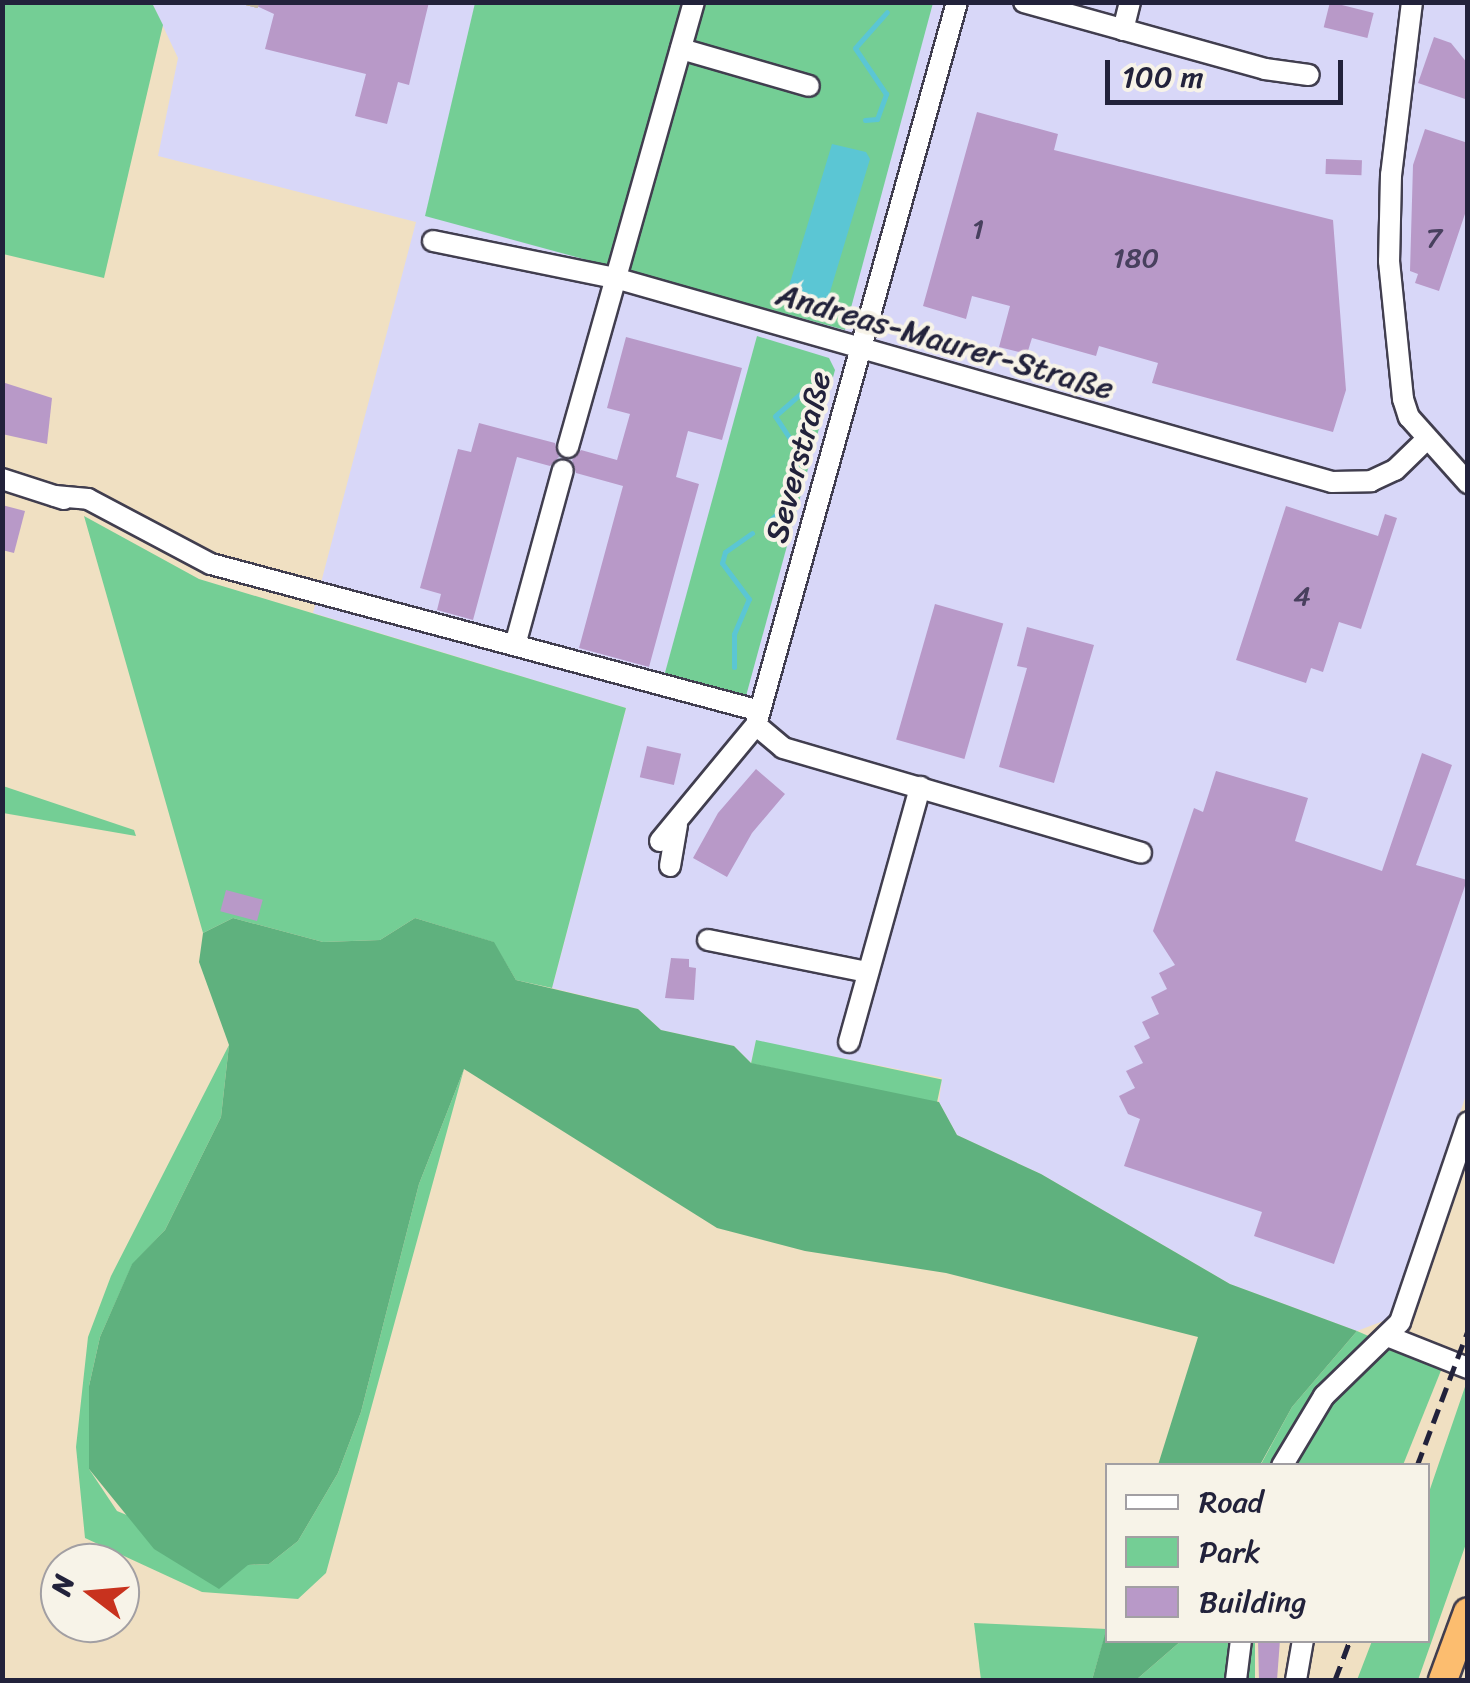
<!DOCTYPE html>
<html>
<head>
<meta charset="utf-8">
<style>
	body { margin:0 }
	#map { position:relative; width:1470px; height:1683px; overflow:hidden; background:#f0e0c2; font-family:Sriracha,sans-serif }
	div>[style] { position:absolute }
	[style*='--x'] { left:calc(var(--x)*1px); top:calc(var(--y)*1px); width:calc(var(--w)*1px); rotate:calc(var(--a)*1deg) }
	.built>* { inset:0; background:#d8d7f8 }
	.green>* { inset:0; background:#74ce95; transform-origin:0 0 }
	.forest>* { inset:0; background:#5fb17e }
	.water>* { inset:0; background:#5bc6d4 }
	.stream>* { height:5px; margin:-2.5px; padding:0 2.5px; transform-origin:2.5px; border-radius:2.5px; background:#5bc6d4 }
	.building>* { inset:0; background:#b899c8; transform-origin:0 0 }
	.minor-tunnel>* { height:20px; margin-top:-10px; transform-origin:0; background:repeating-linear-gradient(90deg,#c7baa7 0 20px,transparent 0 30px) }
	.roads { filter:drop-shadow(2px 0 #413e4f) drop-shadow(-2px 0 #413e4f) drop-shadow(0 2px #413e4f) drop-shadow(0 -2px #413e4f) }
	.minor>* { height:20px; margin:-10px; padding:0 10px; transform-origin:10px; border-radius:10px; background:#fff }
	.highway>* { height:28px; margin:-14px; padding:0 14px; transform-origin:14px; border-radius:14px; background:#fcbd6f }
	.rail>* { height:5px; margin-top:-2.5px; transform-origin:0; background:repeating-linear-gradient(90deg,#22223b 0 15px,transparent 0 23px) }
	span { translate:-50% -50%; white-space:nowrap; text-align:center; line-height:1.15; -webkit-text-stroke:8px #f7f3e8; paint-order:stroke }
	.number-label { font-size:28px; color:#48405e }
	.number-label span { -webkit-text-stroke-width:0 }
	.street-label { font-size:32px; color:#22223b }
	.frame { position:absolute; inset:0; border:5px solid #22223b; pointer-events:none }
	.legend { position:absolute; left:1105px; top:1463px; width:325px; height:180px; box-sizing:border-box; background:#f7f3e8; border:2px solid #a29fa3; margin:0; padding:12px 18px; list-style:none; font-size:30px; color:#22223b }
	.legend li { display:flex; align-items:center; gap:20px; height:50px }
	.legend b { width:50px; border:2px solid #a29fa3 }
	.north { position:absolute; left:40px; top:1543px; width:100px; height:100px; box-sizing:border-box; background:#f7f3e8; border:2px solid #a29fa3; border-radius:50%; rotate:286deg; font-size:28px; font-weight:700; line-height:40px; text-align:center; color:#22223b }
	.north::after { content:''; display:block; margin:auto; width:35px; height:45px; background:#c8321e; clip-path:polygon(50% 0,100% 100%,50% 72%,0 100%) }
	.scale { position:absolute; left:1105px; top:60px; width:238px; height:45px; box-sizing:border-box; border:5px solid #22223b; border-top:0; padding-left:12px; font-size:30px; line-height:35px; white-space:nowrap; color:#22223b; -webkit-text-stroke:8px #f7f3e8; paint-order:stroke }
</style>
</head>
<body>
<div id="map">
	<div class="built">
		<i style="clip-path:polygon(152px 3px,1467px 3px,1467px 1092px,1391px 1318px,1357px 1331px,1230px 1284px,1041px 1174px,957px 1135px,939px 1102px,942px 1078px,756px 1041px,751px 1063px,734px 1046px,661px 1030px,638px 1009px,552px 988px,626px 708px,313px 613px,416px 222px,158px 156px,178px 58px)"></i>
	</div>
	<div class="green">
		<i style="clip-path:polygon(3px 2px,152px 3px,163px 25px,104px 278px,3px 254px)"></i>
		<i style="clip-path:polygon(475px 3px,933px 3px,845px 330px,425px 216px)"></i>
		<i style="clip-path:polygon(757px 336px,829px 358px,835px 370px,746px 696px,737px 700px,663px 680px)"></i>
		<i style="clip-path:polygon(84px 516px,199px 579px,626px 708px,552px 988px,516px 980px,493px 942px,415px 918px,380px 940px,323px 942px,233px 918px,203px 933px)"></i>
		<i style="clip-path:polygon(3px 786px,134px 830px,136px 836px,3px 813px)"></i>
		<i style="left:756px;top:1040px;width:190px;height:24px;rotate:12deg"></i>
		<i style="clip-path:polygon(229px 1045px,221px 1117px,165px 1230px,132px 1265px,100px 1337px,89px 1386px,89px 1469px,117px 1511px,248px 1565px,269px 1564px,298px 1541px,338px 1473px,361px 1412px,419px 1184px,464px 1069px,326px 1573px,298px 1599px,202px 1592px,85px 1538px,76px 1447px,88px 1337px,111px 1276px)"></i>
		<i style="clip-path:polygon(1357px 1331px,1442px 1368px,1403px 1465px,1260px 1466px,1292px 1407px)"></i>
		<i style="clip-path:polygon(1467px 1381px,1467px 1541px,1418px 1680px,1357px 1680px,1372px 1641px,1428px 1640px,1428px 1495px)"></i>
		<i style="clip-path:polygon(974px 1623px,1107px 1629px,1092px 1680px,981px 1680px)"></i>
		<i style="clip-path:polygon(1181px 1641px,1255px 1641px,1255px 1680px,1136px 1680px)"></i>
	</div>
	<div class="forest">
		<i style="clip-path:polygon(233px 918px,323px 942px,380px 940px,415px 918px,494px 942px,516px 980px,638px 1009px,661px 1030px,734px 1046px,751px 1063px,939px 1102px,957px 1135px,1041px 1174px,1230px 1284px,1357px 1331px,1292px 1407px,1260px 1465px,1158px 1465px,1198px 1337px,946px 1273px,805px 1251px,717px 1228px,464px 1069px,419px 1184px,361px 1412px,338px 1473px,298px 1541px,269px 1564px,248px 1565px,219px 1589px,154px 1549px,89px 1469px,89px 1386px,100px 1337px,132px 1264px,165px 1230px,221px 1117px,229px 1045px,199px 962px,203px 933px)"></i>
		<i style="clip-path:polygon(1107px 1627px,1108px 1640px,1181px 1641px,1136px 1680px,1092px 1680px)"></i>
	</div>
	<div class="water">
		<i style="clip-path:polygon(832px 144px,866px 152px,870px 159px,827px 302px,789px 286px)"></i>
	</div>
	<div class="stream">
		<i style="--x:865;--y:120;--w:12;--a:-5"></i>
		<i style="--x:877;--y:119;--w:27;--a:-70"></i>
		<i style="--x:886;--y:94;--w:55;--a:-124"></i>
		<i style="--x:855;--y:48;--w:48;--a:-48.4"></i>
		<i style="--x:767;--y:523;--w:22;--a:-43"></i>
		<i style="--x:783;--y:508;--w:57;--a:-72.5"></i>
		<i style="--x:800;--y:454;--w:45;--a:-123.3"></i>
		<i style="--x:775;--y:416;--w:43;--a:-41.2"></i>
		<i style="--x:734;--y:667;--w:33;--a:-90"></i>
		<i style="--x:734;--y:634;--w:38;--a:-67"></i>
		<i style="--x:749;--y:599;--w:45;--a:-126.9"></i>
		<i style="--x:722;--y:563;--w:11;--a:-75"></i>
		<i style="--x:725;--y:552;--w:33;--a:-35"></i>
	</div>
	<div class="building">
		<i style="clip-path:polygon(248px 2px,429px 2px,409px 85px,398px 82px,387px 124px,355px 116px,366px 74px,265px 49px,274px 14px)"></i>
		<i style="left:1330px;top:2px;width:45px;height:26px;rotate:14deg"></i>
		<i style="clip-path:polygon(1434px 37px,1451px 43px,1468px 64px,1468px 100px,1418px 83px)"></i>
		<i style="clip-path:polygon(977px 112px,1058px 134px,1054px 150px,1333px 220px,1346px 390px,1333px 432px,1152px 383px,1158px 363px,1099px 346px,1096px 356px,1032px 338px,1027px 354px,999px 347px,1010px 306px,972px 296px,966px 319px,923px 306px)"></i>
		<i style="clip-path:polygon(1425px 129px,1468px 143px,1468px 205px,1439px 291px,1415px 283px,1418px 274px,1410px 271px,1413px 165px)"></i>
		<i style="left:1326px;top:159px;width:36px;height:15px;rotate:2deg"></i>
		<i style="clip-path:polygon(626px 337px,742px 368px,722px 440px,688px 431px,676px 477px,699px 484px,649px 667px,579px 648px,623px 486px,576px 473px,572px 460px,581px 450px,617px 460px,630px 414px,607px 408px)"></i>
		<i style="clip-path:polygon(2px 382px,52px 398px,47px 444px,2px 434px)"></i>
		<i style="clip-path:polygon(479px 423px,555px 443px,559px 457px,550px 466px,517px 457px,473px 620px,437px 610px,441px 594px,420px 588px,458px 449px,471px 452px)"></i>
		<i style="clip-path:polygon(2px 505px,25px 511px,14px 553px,2px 550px)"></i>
		<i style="clip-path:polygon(1286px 506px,1378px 536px,1385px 514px,1397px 518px,1361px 629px,1339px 622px,1323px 672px,1311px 668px,1306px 683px,1236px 660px)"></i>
		<i style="left:935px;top:604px;width:71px;height:141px;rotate:16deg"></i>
		<i style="clip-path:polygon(1027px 627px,1094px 645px,1054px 783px,999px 767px,1027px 668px,1017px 666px)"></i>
		<i style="left:647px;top:746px;width:35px;height:32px;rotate:13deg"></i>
		<i style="clip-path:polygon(1422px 753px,1452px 765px,1416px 865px,1467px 880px,1334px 1264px,1254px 1236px,1262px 1212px,1124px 1166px,1140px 1119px,1128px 1114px,1119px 1096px,1135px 1088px,1126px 1071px,1143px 1063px,1134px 1046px,1150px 1038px,1142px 1022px,1159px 1014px,1151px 997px,1167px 989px,1159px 973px,1175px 965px,1153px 931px,1194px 808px,1203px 812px,1216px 771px,1308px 798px,1295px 841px,1382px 871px)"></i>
		<i style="clip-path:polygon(756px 769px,785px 794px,752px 833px,727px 877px,693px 858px,718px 813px)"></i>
		<i style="left:226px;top:890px;width:38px;height:22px;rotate:15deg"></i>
		<i style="clip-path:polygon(671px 958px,689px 959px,689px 967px,696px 968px,694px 1000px,665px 998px)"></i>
		<i style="clip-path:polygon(1258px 1640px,1280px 1640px,1277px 1680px,1259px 1680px)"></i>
	</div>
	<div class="minor-tunnel">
		<i style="--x:248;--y:6;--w:4;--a:-76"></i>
	</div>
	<div class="roads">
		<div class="minor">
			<i style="--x:1024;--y:2;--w:250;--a:15.5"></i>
			<i style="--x:1265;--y:69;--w:44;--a:7.8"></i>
			<i style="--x:1412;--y:2;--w:174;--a:96.9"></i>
			<i style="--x:1391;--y:175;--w:86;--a:91.3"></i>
			<i style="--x:1389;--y:261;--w:139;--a:84.2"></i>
			<i style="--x:1403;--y:399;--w:19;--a:72"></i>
			<i style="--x:1409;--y:417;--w:89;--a:48.2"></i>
			<i style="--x:1123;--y:30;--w:29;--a:-76"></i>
			<i style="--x:681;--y:49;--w:133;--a:16.1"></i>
			<i style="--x:433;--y:241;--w:186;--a:11.5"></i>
			<i style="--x:615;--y:278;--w:745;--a:15.88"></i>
			<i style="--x:1332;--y:482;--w:39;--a:-1"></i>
			<i style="--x:1371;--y:481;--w:26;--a:-25"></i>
			<i style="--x:1395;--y:470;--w:45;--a:-44.1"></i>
			<i style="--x:568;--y:447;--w:462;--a:-74.2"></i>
			<i style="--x:2;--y:479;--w:65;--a:17.9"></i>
			<i style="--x:55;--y:496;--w:33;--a:5"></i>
			<i style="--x:88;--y:499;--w:139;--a:27.9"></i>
			<i style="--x:211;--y:564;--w:568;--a:14.99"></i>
			<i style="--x:515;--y:645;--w:181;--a:-74.7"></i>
			<i style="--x:756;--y:725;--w:35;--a:40"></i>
			<i style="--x:783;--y:748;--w:373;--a:16.3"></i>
			<i style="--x:660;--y:841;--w:151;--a:-50.4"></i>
			<i style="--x:756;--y:725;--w:750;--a:-74.46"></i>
			<i style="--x:670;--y:866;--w:42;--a:-80.3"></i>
			<i style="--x:708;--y:940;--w:161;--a:11.4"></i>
			<i style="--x:849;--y:1042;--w:265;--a:-74.4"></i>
			<i style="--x:1387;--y:1336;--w:87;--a:21.6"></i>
			<i style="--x:1282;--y:1466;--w:82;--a:-59"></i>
			<i style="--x:1324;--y:1396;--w:106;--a:-44.2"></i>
			<i style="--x:1400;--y:1322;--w:211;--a:-71.2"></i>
			<i style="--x:1236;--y:1680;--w:40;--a:-82.9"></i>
			<i style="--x:1296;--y:1680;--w:41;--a:-80.1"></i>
		</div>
		<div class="highway">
			<i style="--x:1443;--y:1680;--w:72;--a:-69.8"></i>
		</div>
	</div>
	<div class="rail">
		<i style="--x:1417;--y:1466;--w:145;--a:-69.4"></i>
		<i style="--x:1335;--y:1680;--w:43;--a:-69.4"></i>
	</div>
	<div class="number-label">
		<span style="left:978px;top:229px">1</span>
		<span style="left:1434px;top:238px">7</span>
		<span style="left:1136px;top:258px">180</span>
		<span style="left:1302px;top:596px">4</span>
	</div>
	<div class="street-label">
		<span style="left:945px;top:342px;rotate:16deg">Andreas-Maurer-Straße</span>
		<span style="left:799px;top:457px;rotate:-75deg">Severstraße</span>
	</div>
	<div class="frame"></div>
	<ul class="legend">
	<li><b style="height:12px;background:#fff"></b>Road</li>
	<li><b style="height:28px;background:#74ce95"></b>Park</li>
	<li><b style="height:28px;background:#b899c8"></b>Building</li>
	</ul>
	<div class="north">N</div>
	<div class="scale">100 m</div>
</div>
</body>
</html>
